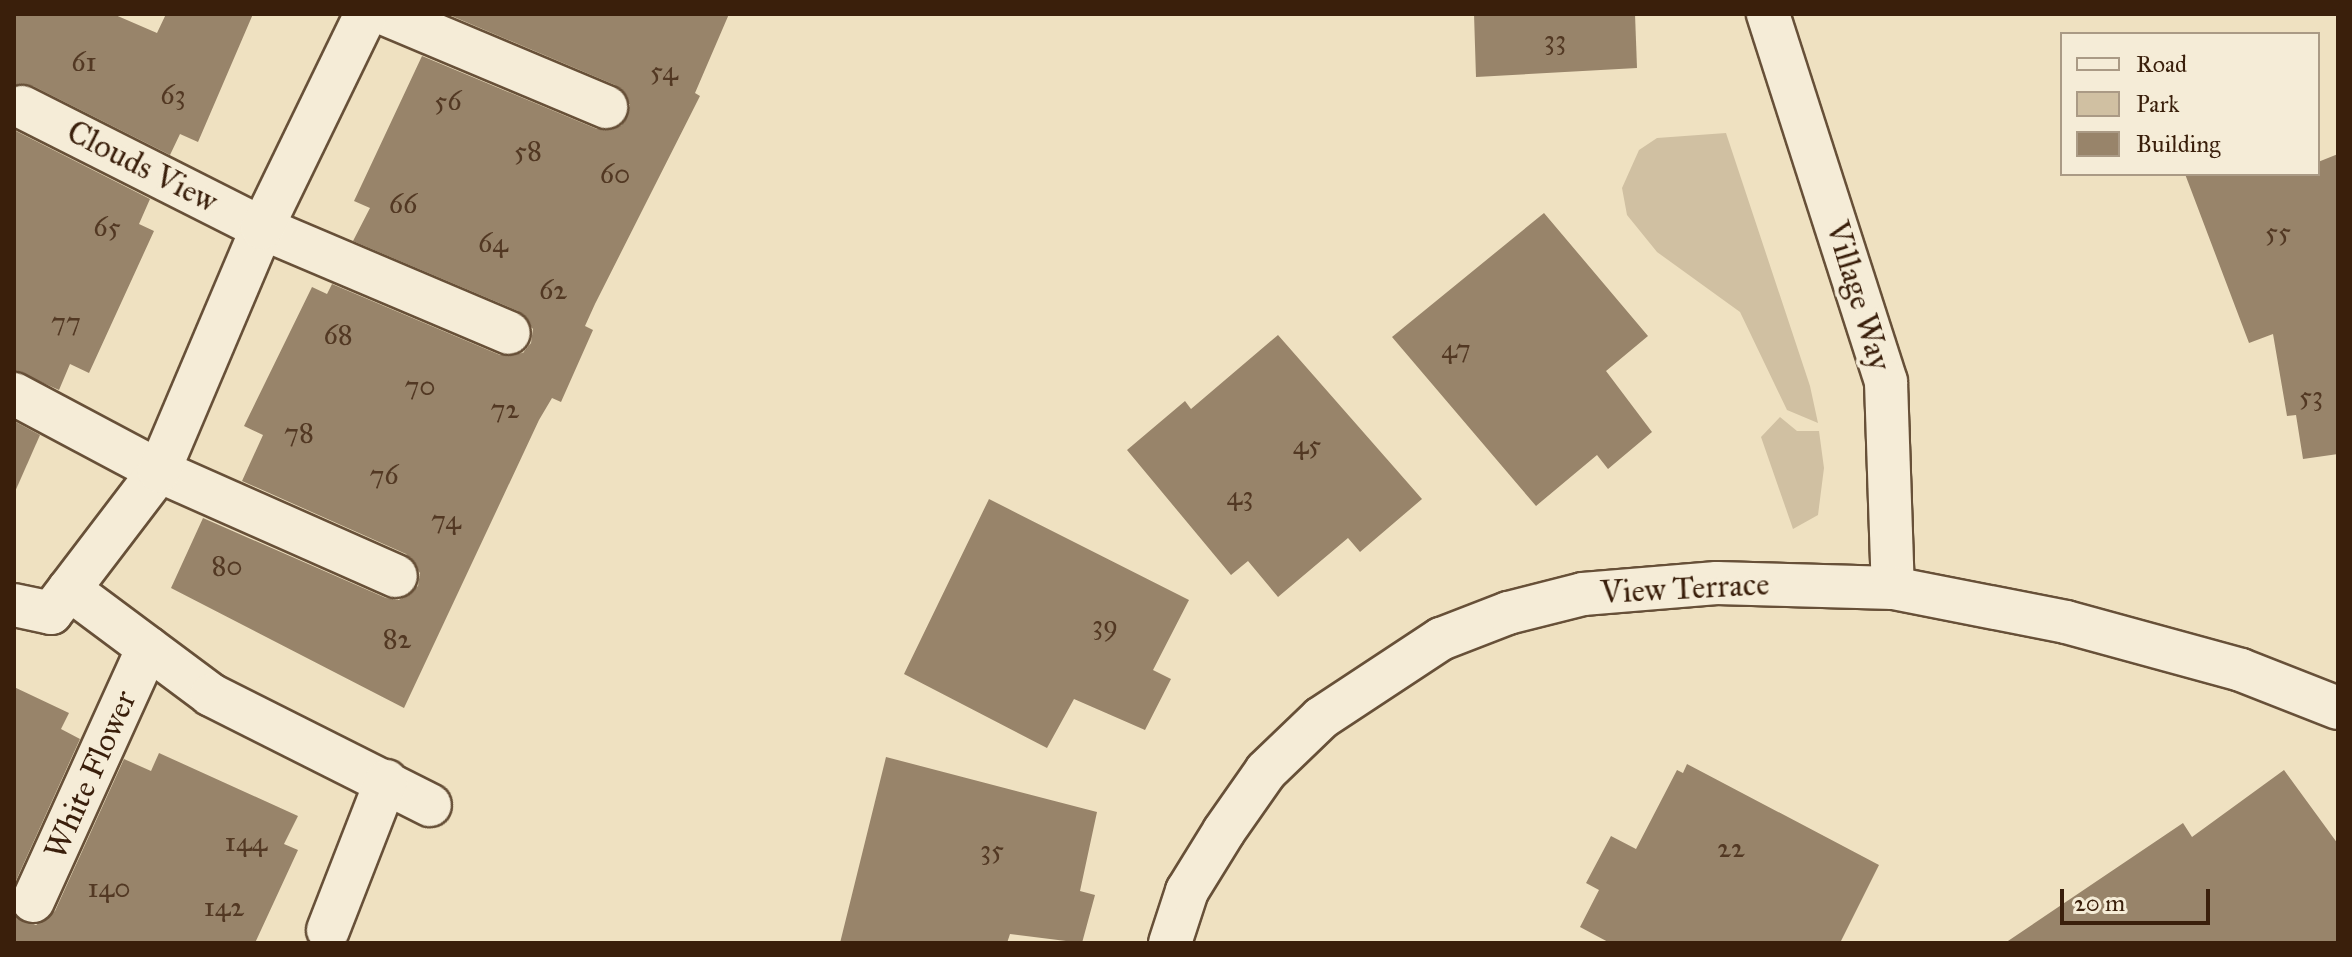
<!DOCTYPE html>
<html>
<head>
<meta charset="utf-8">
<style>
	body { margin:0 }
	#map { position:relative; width:2352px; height:957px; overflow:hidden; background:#efe1c1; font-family:"IM FELL Great Primer",serif }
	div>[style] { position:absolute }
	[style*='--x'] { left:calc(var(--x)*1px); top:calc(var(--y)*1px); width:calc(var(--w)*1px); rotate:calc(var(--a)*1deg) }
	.green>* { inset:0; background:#d0c0a2 }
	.building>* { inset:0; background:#98846a }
	.roads { filter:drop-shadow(2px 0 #675038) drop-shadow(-2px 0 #675038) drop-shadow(0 2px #675038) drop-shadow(0 -2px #675038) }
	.street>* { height:42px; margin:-21px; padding:0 21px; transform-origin:21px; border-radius:21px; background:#f5ecd7 }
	span { translate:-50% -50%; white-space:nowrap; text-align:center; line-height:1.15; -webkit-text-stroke:8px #f5ecd7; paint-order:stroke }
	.number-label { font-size:28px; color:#523823 }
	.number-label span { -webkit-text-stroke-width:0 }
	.street-label { font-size:32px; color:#3a1f0b }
	.frame { position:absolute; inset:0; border:16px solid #3a1f0b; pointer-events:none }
	.legend { position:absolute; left:2060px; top:32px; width:260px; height:144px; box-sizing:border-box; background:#f5ecd7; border:2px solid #aa9a85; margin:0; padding:10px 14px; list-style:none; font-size:24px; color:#3a1f0b }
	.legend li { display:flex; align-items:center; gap:16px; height:40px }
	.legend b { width:40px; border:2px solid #aa9a85 }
	.scale { position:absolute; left:2060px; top:889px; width:150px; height:36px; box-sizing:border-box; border:4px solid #3a1f0b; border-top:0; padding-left:10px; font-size:24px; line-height:28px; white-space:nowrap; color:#3a1f0b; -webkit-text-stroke:6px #f5ecd7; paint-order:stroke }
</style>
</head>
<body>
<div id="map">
	<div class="green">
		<i style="clip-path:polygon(1726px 133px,1810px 386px,1818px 423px,1787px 410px,1740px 312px,1657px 252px,1627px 215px,1622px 188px,1639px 150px,1657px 138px)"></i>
		<i style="clip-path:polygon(1780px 417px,1797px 431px,1819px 431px,1824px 468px,1818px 515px,1793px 529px,1761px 437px)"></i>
	</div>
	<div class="building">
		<i style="clip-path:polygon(14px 14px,113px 14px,157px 33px,166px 14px,253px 14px,198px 142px,180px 134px,170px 155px,33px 86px,14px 85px)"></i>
		<i style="clip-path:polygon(447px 14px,729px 14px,695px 93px,700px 96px,595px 304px,585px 326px,593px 330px,561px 402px,552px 398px,539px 420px,404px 708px,171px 588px,203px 518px,386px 598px,399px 600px,418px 586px,420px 573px,406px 554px,242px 481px,263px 435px,244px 426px,312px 287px,327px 294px,332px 284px,500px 355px,523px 353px,531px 343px,533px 329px,518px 311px,353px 241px,370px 208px,354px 201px,422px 56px,597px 129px,621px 126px,630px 105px,615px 85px)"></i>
		<i style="clip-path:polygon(1474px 14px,1635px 14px,1637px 68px,1476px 77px)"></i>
		<i style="clip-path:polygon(14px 130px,150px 199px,139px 224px,154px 231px,89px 373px,70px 364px,59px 390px,14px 370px)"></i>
		<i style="clip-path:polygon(2338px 154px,2338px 454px,2303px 459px,2296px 415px,2287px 416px,2273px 334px,2249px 343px,2185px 174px,2318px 174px,2318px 162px)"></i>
		<i style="clip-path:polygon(1544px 213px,1648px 336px,1606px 371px,1652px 432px,1608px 469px,1597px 455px,1536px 506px,1392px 337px)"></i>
		<i style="clip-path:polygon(1278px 335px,1422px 499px,1360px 552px,1348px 538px,1278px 597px,1248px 561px,1231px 575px,1127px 450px,1185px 401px,1191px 409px)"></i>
		<i style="clip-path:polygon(14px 421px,40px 435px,14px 494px)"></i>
		<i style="clip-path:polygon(989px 499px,1189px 600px,1153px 670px,1171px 679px,1145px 730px,1074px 699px,1047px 748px,904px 674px)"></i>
		<i style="clip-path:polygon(14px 687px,69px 713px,61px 729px,80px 739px,14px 885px)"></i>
		<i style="clip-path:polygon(159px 753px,298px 816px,284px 844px,298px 850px,255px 943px,14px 943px,14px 916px,36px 925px,55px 911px,124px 759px,151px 771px)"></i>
		<i style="clip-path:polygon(886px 757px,1097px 812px,1080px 891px,1095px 895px,1082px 943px,1010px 934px,1007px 943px,840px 943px)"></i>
		<i style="clip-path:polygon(1687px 764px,1879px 865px,1840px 943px,1610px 943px,1580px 927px,1599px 890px,1586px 883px,1611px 836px,1636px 849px,1677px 770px,1683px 773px)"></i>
		<i style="clip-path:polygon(2284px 770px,2338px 844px,2338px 943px,2005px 943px,2183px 823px,2192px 837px)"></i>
	</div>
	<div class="roads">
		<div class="street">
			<i style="--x:385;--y:14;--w:240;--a:22.8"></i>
			<i style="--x:1768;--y:14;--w:386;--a:72.2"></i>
			<i style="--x:1886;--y:382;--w:206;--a:88.1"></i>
			<i style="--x:22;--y:107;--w:269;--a:26.8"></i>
			<i style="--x:262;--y:228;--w:268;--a:23"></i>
			<i style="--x:14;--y:394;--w:164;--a:28"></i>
			<i style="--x:159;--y:471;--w:259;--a:23.9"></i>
			<i style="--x:69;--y:589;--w:177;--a:36.7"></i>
			<i style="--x:211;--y:695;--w:245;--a:26.7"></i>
			<i style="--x:14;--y:605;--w:38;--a:12"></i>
			<i style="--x:51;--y:613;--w:178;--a:-52.7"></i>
			<i style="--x:159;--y:471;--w:264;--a:-67"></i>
			<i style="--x:262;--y:228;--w:238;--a:-64.1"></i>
			<i style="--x:33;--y:901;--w:278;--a:-65.6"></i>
			<i style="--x:328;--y:930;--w:160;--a:-68.7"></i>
			<i style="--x:1170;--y:943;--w:55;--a:-71.9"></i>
			<i style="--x:1187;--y:891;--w:70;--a:-58.3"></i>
			<i style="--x:1224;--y:831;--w:73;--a:-55"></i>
			<i style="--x:1266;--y:771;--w:76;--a:-43.9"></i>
			<i style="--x:1321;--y:718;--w:144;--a:-33.4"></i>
			<i style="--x:1441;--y:639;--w:72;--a:-21.2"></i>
			<i style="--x:1508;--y:613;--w:77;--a:-14.2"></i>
			<i style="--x:1583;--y:594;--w:134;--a:-4.7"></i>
			<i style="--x:1717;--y:583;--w:176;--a:1.6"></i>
			<i style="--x:1893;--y:588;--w:176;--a:11.1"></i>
			<i style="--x:2066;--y:622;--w:181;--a:15.3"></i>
			<i style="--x:2241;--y:670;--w:104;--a:21.4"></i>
		</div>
	</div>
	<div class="number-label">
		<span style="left:1555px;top:40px">33</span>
		<span style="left:84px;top:62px">61</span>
		<span style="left:664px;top:71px">54</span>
		<span style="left:173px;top:95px">63</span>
		<span style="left:448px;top:101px">56</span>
		<span style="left:528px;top:151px">58</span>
		<span style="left:615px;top:174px">60</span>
		<span style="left:403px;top:204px">66</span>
		<span style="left:107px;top:227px">65</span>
		<span style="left:2278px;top:232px">55</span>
		<span style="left:493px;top:243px">64</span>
		<span style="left:553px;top:290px">62</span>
		<span style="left:66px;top:322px">77</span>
		<span style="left:338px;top:335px">68</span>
		<span style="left:1456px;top:349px">47</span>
		<span style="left:420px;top:386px">70</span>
		<span style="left:2311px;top:396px">53</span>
		<span style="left:505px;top:409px">72</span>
		<span style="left:299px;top:433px">78</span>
		<span style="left:1307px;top:445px">45</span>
		<span style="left:384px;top:475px">76</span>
		<span style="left:1240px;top:496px">43</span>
		<span style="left:446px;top:520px">74</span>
		<span style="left:227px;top:566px">80</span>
		<span style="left:1105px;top:625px">39</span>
		<span style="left:397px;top:639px">82</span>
		<span style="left:246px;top:842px">144</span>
		<span style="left:1731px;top:848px">22</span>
		<span style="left:992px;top:850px">35</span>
		<span style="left:109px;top:888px">140</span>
		<span style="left:224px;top:907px">142</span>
	</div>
	<div class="street-label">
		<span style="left:142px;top:167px;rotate:27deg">Clouds View</span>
		<span style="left:1858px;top:296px;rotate:73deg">Village Way</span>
		<span style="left:1685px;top:589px;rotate:-3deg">View Terrace</span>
		<span style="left:91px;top:775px;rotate:-66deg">White Flower</span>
	</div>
	<div class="frame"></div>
	<ul class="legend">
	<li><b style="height:10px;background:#f5ecd7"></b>Road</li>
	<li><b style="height:22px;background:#d0c0a2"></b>Park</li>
	<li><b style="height:22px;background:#98846a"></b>Building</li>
	</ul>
	<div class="scale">20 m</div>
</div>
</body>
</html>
